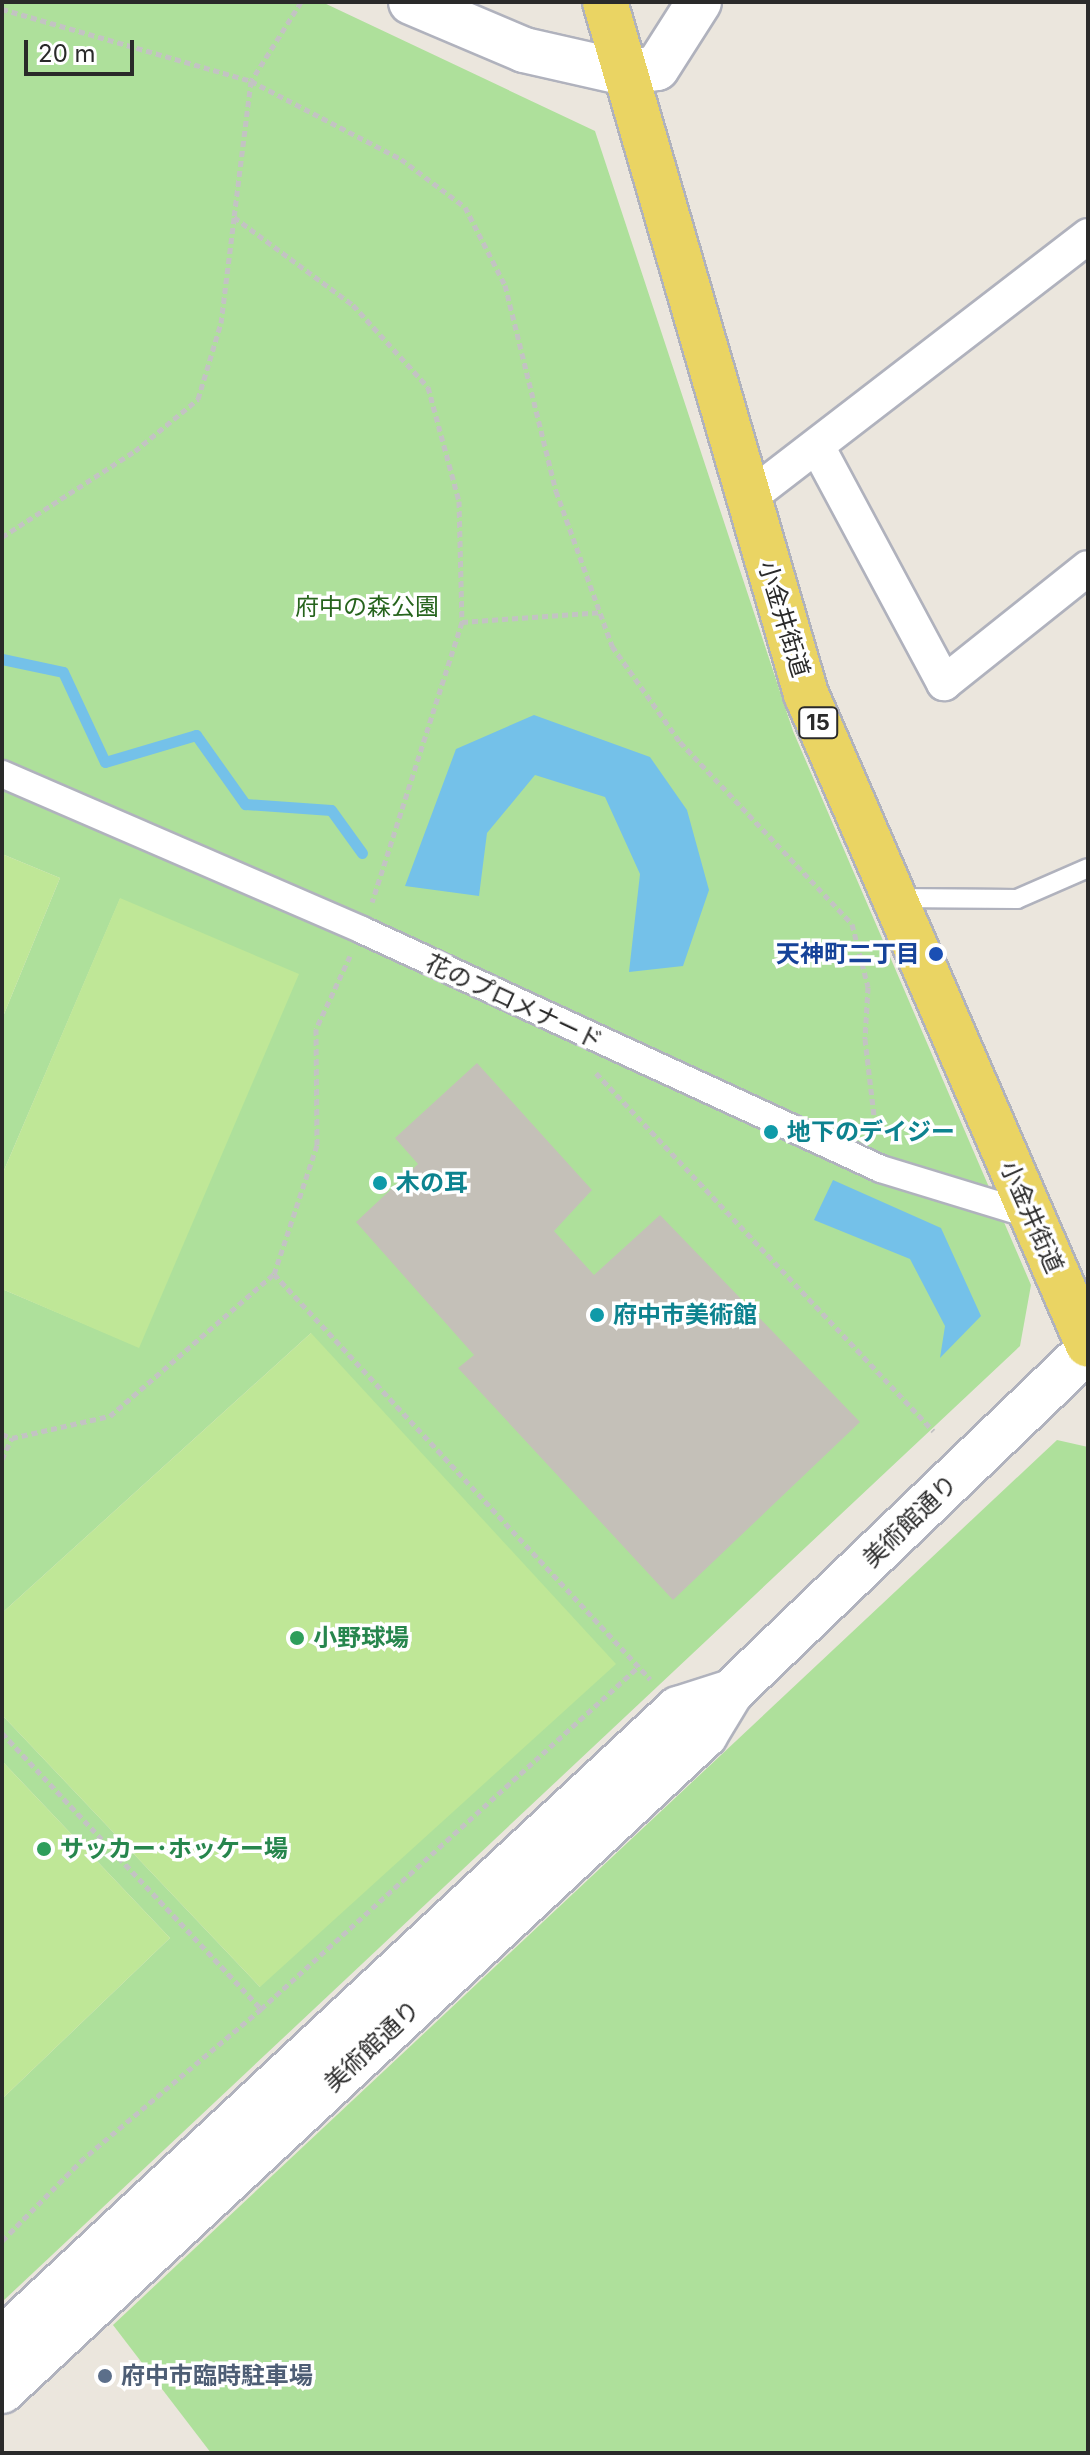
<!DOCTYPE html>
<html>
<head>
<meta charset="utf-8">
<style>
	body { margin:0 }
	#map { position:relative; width:1090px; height:2455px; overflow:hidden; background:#ebe6dd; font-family:Inter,"Noto Sans JP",sans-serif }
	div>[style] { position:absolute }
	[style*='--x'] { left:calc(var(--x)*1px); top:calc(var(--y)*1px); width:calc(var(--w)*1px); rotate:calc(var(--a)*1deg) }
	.green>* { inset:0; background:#aee09b }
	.pitch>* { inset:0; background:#bfe797 }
	.water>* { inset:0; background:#74c1e9 }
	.stream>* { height:11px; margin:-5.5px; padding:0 5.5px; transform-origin:5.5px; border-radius:5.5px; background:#74c1e9 }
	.building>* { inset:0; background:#c4c0b8 }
	.path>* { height:5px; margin-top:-2.5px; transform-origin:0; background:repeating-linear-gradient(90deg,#c3c3c3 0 6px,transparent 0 10px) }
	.roads { filter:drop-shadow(2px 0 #b0b2bd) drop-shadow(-2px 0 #b0b2bd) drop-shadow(0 2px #b0b2bd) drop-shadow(0 -2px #b0b2bd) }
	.service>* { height:18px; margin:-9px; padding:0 9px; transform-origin:9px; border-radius:9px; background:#fff }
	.pedestrian>* { height:26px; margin:-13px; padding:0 13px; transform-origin:13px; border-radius:13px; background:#fff }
	.minor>* { height:34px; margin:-17px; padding:0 17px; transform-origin:17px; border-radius:17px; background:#fff }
	.tertiary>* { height:44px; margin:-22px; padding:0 22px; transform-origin:22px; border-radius:22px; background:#fff }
	.primary>* { height:44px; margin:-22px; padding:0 22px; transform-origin:22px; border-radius:22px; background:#ead463 }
	.dots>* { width:22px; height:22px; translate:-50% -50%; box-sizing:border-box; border:4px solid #fff; border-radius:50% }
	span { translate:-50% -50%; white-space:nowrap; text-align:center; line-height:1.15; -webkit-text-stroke:7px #fff; paint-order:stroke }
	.shield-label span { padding:2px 6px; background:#fff; border:2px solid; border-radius:6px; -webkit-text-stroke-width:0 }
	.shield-label { font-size:22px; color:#2a2a2a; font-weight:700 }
	.park-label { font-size:24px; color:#27641d }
	.street-label { font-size:24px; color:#2a2a2a }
	.transit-label { font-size:24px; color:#164399; font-weight:700 }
	.right { translate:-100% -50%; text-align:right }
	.culture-label { font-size:24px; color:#0d838f; font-weight:700 }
	.left { translate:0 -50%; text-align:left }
	.leisure-label { font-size:24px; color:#27864d; font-weight:700 }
	.service-label { font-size:24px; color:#4e5e75; font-weight:700 }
	.frame { position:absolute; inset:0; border:4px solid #2a2a2a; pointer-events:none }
	.scale { position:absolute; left:24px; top:40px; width:110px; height:36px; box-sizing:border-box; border:4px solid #2a2a2a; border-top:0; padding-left:10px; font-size:24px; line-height:28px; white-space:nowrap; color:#2a2a2a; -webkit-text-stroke:6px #fff; paint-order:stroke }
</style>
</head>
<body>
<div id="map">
	<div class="green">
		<i style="clip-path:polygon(2px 2px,322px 2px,595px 131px,793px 731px,1031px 1285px,1020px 1346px,2px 2302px,2px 2099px,170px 1938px,2px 1761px,2px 1715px,260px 1987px,311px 1333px,2px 1613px,2px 1289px,139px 1347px,120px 899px,2px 1175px,2px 1019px,60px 878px,2px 854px)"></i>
		<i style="clip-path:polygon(1057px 1440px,1088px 1447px,1088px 2453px,211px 2453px,113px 2325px)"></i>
	</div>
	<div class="pitch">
		<i style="clip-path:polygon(2px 854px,60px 878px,2px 1019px)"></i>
		<i style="clip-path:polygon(120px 898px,299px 974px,139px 1348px,2px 1289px,2px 1175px)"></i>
		<i style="clip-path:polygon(311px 1333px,616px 1664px,260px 1987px,2px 1715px,2px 1613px)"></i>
		<i style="clip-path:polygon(2px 1761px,170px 1938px,2px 2099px)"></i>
	</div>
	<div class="water">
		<i style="clip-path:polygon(534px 715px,650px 757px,687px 810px,709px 890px,683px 966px,629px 972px,640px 874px,605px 797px,535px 775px,487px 833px,479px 896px,405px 886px,456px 749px)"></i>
		<i style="clip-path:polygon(833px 1180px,941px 1228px,981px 1316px,940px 1358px,945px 1326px,910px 1259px,814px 1220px)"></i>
	</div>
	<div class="stream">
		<i style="--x:2;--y:659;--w:62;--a:12"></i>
		<i style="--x:63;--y:672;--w:99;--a:65"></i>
		<i style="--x:105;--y:762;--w:95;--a:-16.5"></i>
		<i style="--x:196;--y:735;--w:85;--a:54.6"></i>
		<i style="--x:245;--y:804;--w:86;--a:4"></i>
		<i style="--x:331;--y:810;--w:53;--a:54.2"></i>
	</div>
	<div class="building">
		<i style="clip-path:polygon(477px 1063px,592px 1190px,554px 1231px,594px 1275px,660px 1215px,860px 1422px,673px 1600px,458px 1368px,474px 1355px,356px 1222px,418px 1164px,395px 1138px)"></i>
	</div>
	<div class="path">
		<i style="--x:301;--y:2;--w:93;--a:122.3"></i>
		<i style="--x:251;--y:81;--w:169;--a:27.5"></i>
		<i style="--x:401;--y:159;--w:80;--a:36.9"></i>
		<i style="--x:465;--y:207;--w:88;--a:62.9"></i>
		<i style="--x:505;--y:285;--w:212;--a:76.1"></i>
		<i style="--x:556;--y:491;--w:165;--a:70.1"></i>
		<i style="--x:612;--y:646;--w:118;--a:54.7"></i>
		<i style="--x:680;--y:742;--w:250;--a:46.6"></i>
		<i style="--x:852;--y:924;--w:65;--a:75.7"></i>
		<i style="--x:868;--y:987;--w:52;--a:93.3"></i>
		<i style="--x:865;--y:1039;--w:94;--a:83.3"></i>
		<i style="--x:2;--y:9;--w:259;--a:16.1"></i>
		<i style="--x:251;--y:81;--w:137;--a:97.1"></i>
		<i style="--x:234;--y:217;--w:148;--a:36.5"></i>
		<i style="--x:353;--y:305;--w:111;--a:47.6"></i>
		<i style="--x:428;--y:387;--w:118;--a:74.8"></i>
		<i style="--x:459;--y:501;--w:121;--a:88.6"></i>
		<i style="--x:462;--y:622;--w:294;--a:107.8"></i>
		<i style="--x:2;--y:537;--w:158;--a:-32.9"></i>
		<i style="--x:135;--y:451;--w:82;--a:-39.5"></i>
		<i style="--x:198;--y:399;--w:79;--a:-73.2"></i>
		<i style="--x:221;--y:323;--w:106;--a:-82.9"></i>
		<i style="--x:462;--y:622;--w:138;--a:-4.1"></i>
		<i style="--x:350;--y:956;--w:81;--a:115"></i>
		<i style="--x:316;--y:1029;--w:116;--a:89.5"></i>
		<i style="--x:317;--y:1145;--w:136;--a:108.4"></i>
		<i style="--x:274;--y:1274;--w:553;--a:47.13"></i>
		<i style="--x:596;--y:1073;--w:492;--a:46.7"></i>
		<i style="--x:2;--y:1434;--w:11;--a:22"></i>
		<i style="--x:2;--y:1459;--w:23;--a:-65"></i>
		<i style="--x:12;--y:1438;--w:100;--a:-12.7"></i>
		<i style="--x:110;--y:1416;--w:217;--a:-40.9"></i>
		<i style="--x:2;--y:1733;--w:378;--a:46.8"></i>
		<i style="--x:261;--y:2009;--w:231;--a:139.9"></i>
		<i style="--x:84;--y:2158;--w:117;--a:134.7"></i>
		<i style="--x:261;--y:2009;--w:509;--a:-42.21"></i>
	</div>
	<div class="roads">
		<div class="service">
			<i style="--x:896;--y:898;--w:121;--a:0.5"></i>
			<i style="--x:1017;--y:899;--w:77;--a:-23.6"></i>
		</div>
		<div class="pedestrian">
			<i style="--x:2;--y:774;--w:392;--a:23.4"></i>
			<i style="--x:362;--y:930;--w:571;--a:24.73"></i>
			<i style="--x:881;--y:1169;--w:157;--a:17"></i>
		</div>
		<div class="minor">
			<i style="--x:818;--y:448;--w:267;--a:61.8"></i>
			<i style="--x:944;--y:683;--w:184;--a:-38.6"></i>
			<i style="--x:747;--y:499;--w:431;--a:-37.6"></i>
		</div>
		<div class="tertiary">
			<i style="--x:411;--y:2;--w:123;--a:23"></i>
			<i style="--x:524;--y:50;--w:104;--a:12.8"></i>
			<i style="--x:625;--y:73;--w:32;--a:-9"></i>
			<i style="--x:657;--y:68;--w:78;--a:-57.5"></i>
			<i style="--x:2;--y:2340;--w:925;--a:-43.03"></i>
			<i style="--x:678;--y:1709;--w:56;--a:-17.8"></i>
			<i style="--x:2;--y:2391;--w:962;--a:-43.02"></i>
			<i style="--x:705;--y:1735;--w:50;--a:-58.8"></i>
			<i style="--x:731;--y:1692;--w:494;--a:-43.8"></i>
		</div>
		<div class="primary">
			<i style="--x:605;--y:2;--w:721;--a:73.8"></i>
			<i style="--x:806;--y:694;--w:709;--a:66.58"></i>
		</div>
	</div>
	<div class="dots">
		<i style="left:936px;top:954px;background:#1a4fb4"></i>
		<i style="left:771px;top:1132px;background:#0f9aa8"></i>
		<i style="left:380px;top:1183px;background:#0f9aa8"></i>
		<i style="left:597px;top:1315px;background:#0f9aa8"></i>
		<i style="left:297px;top:1638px;background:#2e9e5b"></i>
		<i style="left:44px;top:1849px;background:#2e9e5b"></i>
		<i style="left:105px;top:2376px;background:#5c6f8a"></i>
	</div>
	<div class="shield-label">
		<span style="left:818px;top:723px">15</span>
	</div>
	<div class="park-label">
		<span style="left:367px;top:607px">府中の森公園</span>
	</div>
	<div class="street-label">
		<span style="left:784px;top:619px;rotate:73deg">小金井街道</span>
		<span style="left:514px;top:1002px;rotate:25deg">花のプロメナード</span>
		<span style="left:1032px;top:1217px;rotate:66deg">小金井街道</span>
		<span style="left:910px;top:1521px;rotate:-44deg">美術館通り</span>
		<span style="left:372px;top:2046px;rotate:-43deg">美術館通り</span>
	</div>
	<div class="transit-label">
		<span class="right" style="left:920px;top:954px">天神町二丁目</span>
	</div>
	<div class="culture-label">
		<span class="left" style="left:787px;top:1132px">地下のデイジー</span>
		<span class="left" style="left:396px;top:1183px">木の耳</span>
		<span class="left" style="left:613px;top:1315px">府中市美術館</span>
	</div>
	<div class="leisure-label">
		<span class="left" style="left:313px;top:1638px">小野球場</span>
		<span class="left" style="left:60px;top:1849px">サッカー･ホッケー場</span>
	</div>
	<div class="service-label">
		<span class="left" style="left:121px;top:2376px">府中市臨時駐車場</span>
	</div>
	<div class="frame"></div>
	<div class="scale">20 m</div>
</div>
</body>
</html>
